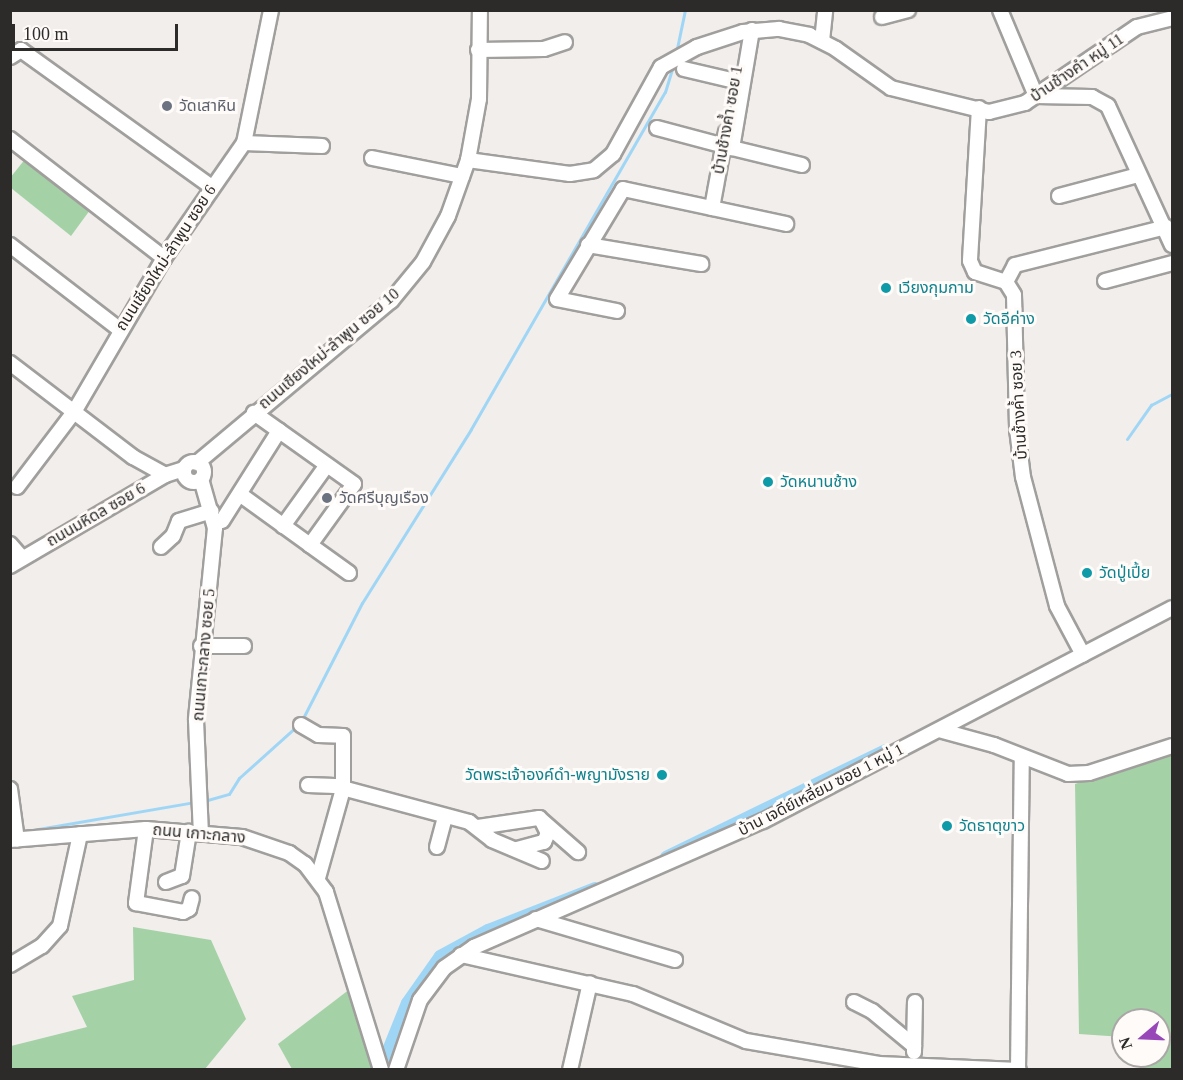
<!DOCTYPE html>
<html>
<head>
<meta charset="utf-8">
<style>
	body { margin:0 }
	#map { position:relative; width:1183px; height:1080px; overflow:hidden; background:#f1eeec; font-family:"Times New Roman","Noto Sans Thai",serif }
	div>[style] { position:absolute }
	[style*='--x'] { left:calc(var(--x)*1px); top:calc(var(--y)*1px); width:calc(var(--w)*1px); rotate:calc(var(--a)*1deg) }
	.green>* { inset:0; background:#a4d2a6 }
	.stream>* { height:3px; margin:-1.5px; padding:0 1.5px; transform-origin:1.5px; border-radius:1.5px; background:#a0d6f5 }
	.canal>* { height:12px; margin:-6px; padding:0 6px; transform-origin:6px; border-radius:6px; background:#a0d6f5 }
	.roads { filter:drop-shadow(2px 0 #a19f9d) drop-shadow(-2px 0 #a19f9d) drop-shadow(0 2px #a19f9d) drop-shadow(0 -2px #a19f9d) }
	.minor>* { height:14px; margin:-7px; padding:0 7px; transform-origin:7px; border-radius:7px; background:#fff }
	.minor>.ring { margin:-7px; padding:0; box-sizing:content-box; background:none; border:14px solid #fff; border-radius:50% }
	.dots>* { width:16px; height:16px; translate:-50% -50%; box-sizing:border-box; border:3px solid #fefbf9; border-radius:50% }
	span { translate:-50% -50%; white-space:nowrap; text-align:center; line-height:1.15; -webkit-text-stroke:6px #fefbf9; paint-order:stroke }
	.street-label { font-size:16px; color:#2c2b2a }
	.worship-label { font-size:16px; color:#5b616d }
	.left { translate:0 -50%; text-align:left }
	.culture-label { font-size:16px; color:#0d838f }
	.right { translate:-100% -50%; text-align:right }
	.frame { position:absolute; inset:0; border:12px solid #2c2b2a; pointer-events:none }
	.north { position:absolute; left:1111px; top:1008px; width:60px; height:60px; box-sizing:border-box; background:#fefbf9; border:2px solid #aaa8a6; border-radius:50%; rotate:251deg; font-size:16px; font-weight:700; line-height:24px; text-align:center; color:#2c2b2a }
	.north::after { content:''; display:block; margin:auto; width:21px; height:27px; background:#9747b8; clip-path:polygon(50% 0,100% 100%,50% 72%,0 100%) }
	.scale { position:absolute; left:12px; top:24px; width:166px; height:27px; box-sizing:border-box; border:3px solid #2c2b2a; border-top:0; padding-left:8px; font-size:18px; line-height:21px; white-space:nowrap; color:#2c2b2a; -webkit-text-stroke:4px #fefbf9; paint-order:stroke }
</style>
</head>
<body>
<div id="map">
	<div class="green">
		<i style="clip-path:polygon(26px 158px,90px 210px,71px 236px,11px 188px,10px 178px)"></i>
		<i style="clip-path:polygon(1172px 750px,1172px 1069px,1141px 1069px,1146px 1056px,1159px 1056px,1159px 1020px,1123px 1020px,1123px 1037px,1079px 1034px,1075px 784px)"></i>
		<i style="clip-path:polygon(133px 927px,211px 940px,246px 1019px,205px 1069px,11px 1069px,11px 1046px,87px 1027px,72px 996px,134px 980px)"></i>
		<i style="clip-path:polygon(350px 989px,372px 1069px,292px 1069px,278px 1044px)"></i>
	</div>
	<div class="stream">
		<i style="--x:676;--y:53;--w:44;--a:-78.2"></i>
		<i style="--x:1127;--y:439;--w:42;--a:-54.8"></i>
		<i style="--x:1151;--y:405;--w:24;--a:-28"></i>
		<i style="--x:301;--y:722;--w:134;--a:-62.9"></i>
		<i style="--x:362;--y:603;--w:205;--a:-57.9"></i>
		<i style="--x:471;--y:429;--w:389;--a:-60.1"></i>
		<i style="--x:665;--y:92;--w:28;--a:-73"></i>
		<i style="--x:204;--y:801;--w:26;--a:-16"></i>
		<i style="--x:229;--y:794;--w:19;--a:-58"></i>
		<i style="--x:239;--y:778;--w:78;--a:-41.9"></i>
		<i style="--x:21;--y:832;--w:177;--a:-9.8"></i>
	</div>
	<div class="canal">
		<i style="--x:666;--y:857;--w:244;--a:-26"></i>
		<i style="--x:380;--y:1070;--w:72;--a:-68.1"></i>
		<i style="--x:407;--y:1003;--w:57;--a:-54.9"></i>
		<i style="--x:440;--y:956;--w:55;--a:-28.4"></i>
		<i style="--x:488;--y:930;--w:115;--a:-21.4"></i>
	</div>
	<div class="roads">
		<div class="minor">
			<i style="--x:1000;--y:10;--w:93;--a:67.3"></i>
			<i style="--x:882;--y:17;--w:27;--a:-15"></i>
			<i style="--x:752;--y:30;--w:120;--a:99.6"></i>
			<i style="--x:732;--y:148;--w:72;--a:13.7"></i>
			<i style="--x:822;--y:41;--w:31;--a:-84"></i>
			<i style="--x:478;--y:50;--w:66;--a:-0.9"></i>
			<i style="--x:544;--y:49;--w:22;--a:-18"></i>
			<i style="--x:10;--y:57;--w:13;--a:-32"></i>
			<i style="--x:21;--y:50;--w:235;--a:35.7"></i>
			<i style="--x:684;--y:69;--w:52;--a:13.2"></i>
			<i style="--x:1036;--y:96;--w:56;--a:1"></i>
			<i style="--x:1092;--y:97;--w:18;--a:29"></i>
			<i style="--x:1108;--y:106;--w:153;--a:65.3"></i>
			<i style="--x:979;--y:108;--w:153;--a:93.4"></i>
			<i style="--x:970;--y:261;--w:12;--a:66"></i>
			<i style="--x:975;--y:272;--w:33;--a:18"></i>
			<i style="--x:1006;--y:282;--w:15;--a:58"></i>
			<i style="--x:1014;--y:295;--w:134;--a:88.7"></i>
			<i style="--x:1017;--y:429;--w:48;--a:82.9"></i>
			<i style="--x:1023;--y:477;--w:133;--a:75.2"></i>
			<i style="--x:1057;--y:606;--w:55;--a:62"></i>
			<i style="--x:657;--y:128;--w:69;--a:15"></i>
			<i style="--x:10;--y:139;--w:195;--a:37.7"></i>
			<i style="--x:244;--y:143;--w:78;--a:2.2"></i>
			<i style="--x:372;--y:158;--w:92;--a:11.3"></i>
			<i style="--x:468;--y:160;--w:103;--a:7.8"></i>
			<i style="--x:570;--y:174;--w:24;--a:-9"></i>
			<i style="--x:594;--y:170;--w:25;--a:-40"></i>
			<i style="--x:613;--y:154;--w:99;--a:-61.1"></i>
			<i style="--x:661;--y:67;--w:41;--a:-29.1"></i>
			<i style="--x:697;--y:47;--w:48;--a:-18.1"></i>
			<i style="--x:743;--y:32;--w:36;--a:-5"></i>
			<i style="--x:779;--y:29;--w:31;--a:11"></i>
			<i style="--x:809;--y:35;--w:30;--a:27"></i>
			<i style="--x:836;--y:49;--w:67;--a:35.3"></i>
			<i style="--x:891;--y:88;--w:101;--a:13.8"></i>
			<i style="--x:989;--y:112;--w:37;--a:-14"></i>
			<i style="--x:1025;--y:103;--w:135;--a:-34.2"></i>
			<i style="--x:1137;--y:27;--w:36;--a:-14"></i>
			<i style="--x:1059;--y:196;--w:82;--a:-14.9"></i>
			<i style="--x:712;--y:208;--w:77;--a:-79.6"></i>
			<i style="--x:10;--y:245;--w:138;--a:37.6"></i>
			<i style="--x:588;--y:245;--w:115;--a:9.5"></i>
			<i style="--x:1105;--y:281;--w:69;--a:-15"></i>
			<i style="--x:1006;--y:282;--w:19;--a:-62"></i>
			<i style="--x:1015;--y:265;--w:156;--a:-14.1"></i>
			<i style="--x:617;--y:311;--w:61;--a:-168.7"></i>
			<i style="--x:557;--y:299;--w:128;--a:-59"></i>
			<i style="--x:623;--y:189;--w:167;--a:12.1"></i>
			<i style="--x:10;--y:363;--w:155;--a:37.4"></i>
			<i style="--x:133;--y:457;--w:37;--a:29"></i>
			<i class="ring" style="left:184px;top:462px;width:6px;height:6px"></i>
			<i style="--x:197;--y:463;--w:253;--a:-39.9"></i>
			<i style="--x:391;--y:301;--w:50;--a:-50.6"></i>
			<i style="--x:423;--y:262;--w:52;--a:-61.5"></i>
			<i style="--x:448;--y:216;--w:59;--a:-70.3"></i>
			<i style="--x:468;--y:160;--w:62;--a:-79.8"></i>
			<i style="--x:479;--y:99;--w:89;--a:-89.4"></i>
			<i style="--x:201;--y:479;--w:51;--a:74.1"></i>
			<i style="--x:215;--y:528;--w:193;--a:95.7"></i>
			<i style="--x:196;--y:720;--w:113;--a:87.5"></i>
			<i style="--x:17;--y:487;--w:94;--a:-52.8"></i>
			<i style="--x:74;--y:412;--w:178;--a:-59.7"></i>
			<i style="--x:164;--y:258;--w:140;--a:-55.2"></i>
			<i style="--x:244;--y:143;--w:136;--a:-78.5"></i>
			<i style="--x:241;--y:495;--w:85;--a:35.9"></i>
			<i style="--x:310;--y:545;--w:75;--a:-54.2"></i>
			<i style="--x:354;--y:484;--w:123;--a:-144.6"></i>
			<i style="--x:222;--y:521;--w:107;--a:-57.7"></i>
			<i style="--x:283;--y:526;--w:75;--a:-54.2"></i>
			<i style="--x:10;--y:544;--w:18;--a:49"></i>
			<i style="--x:310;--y:545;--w:48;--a:35.7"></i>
			<i style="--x:161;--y:547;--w:16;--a:-43"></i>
			<i style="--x:173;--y:536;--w:16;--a:-68"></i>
			<i style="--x:179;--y:521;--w:34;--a:-17"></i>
			<i style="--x:10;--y:566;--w:180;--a:-30.4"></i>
			<i style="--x:165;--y:475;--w:20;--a:-18"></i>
			<i style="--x:201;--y:646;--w:43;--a:0"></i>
			<i style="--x:301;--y:725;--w:20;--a:30"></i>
			<i style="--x:318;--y:735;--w:25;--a:2"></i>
			<i style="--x:343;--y:736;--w:53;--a:90"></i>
			<i style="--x:343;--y:789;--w:92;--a:105.7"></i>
			<i style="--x:939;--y:730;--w:57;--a:15.3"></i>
			<i style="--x:994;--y:745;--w:79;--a:21.4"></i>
			<i style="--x:1068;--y:774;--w:21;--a:-3"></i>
			<i style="--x:1089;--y:773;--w:87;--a:-18"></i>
			<i style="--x:308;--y:785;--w:27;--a:2"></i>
			<i style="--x:335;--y:786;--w:139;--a:15"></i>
			<i style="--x:469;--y:822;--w:29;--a:38"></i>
			<i style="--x:492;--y:840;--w:54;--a:22.8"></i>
			<i style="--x:10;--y:789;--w:51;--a:82.2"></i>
			<i style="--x:478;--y:827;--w:62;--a:-8.4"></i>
			<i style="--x:539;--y:818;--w:52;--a:41.1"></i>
			<i style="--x:146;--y:829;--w:75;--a:97.7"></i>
			<i style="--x:136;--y:903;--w:48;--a:10.8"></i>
			<i style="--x:183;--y:912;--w:7;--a:-27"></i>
			<i style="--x:189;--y:909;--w:11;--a:-75"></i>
			<i style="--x:10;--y:840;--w:136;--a:-4.6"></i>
			<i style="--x:146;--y:829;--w:96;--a:4.8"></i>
			<i style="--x:242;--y:837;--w:50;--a:18.8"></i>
			<i style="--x:289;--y:853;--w:19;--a:35"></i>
			<i style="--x:305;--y:864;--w:35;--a:53"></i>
			<i style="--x:326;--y:892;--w:186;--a:72.8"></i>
			<i style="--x:437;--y:847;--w:30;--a:-75"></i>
			<i style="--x:517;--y:849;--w:28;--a:-15"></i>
			<i style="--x:544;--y:842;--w:10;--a:-66"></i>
			<i style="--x:548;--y:833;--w:13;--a:-117"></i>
			<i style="--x:166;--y:882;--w:17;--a:-21"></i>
			<i style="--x:182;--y:876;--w:45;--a:-81"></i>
			<i style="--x:536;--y:919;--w:145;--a:16.4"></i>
			<i style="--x:461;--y:955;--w:176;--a:12.8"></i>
			<i style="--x:633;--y:994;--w:122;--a:22.6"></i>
			<i style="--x:746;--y:1041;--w:135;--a:9.8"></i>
			<i style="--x:879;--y:1064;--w:140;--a:2.5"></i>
			<i style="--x:10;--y:965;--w:37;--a:-31"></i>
			<i style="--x:42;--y:946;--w:27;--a:-48"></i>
			<i style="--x:60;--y:926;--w:94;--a:-77.7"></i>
			<i style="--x:854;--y:1002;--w:20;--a:27"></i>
			<i style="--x:872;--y:1011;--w:55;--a:39.8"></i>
			<i style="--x:914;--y:1052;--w:50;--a:-88.9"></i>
			<i style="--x:1018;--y:1069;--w:312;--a:-89.3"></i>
			<i style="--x:396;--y:1070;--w:74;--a:-71.1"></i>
			<i style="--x:420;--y:1000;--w:40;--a:-53"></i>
			<i style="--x:444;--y:968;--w:37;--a:-35"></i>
			<i style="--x:474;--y:947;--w:315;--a:-23.6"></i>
			<i style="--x:763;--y:821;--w:461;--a:-27.5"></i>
			<i style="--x:570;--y:1070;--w:89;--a:-77.1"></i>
		</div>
	</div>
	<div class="dots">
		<i style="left:167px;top:106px;background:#6b7280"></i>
		<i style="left:886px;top:288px;background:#0f9aa8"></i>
		<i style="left:971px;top:319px;background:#0f9aa8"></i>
		<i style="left:768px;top:482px;background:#0f9aa8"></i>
		<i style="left:327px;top:498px;background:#6b7280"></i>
		<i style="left:1087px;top:573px;background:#0f9aa8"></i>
		<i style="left:662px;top:775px;background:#0f9aa8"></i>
		<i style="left:947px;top:826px;background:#0f9aa8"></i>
	</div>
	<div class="street-label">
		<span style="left:1077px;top:68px;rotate:-34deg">บ้านช้างคำ หมู่ 11</span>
		<span style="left:728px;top:120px;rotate:-80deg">บ้านช้างค้ำ ซอย 1</span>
		<span style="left:166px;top:258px;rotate:-57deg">ถนนเชียงใหม่-ลำพูน ซอย 6</span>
		<span style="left:329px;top:349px;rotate:-40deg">ถนนเชียงใหม่-ลำพูน ซอย 10</span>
		<span style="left:1019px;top:405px;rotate:-93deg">บ้านช้างค้ำ ซอย 3</span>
		<span style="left:96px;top:515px;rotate:-30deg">ถนนมหิดล ซอย 6</span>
		<span style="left:204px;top:655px;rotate:-85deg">ถนนเกาะกลาง ซอย 5</span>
		<span style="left:821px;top:790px;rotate:-27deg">บ้าน เจดีย์เหลี่ยม ซอย 1 หมู่ 1</span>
		<span style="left:199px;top:834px;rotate:5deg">ถนน เกาะกลาง</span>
	</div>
	<div class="worship-label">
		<span class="left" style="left:179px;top:106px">วัดเสาหิน</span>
		<span class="left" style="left:339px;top:498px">วัดศรีบุญเรือง</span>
	</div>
	<div class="culture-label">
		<span class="left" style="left:898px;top:288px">เวียงกุมกาม</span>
		<span class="left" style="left:983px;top:319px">วัดอีค่าง</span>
		<span class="left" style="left:780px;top:482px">วัดหนานช้าง</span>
		<span class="left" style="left:1099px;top:573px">วัดปู่เปี้ย</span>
		<span class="right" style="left:650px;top:775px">วัดพระเจ้าองค์ดำ-พญามังราย</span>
		<span class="left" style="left:959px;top:826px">วัดธาตุขาว</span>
	</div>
	<div class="frame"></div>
	<div class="north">N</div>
	<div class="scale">100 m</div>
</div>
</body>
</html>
